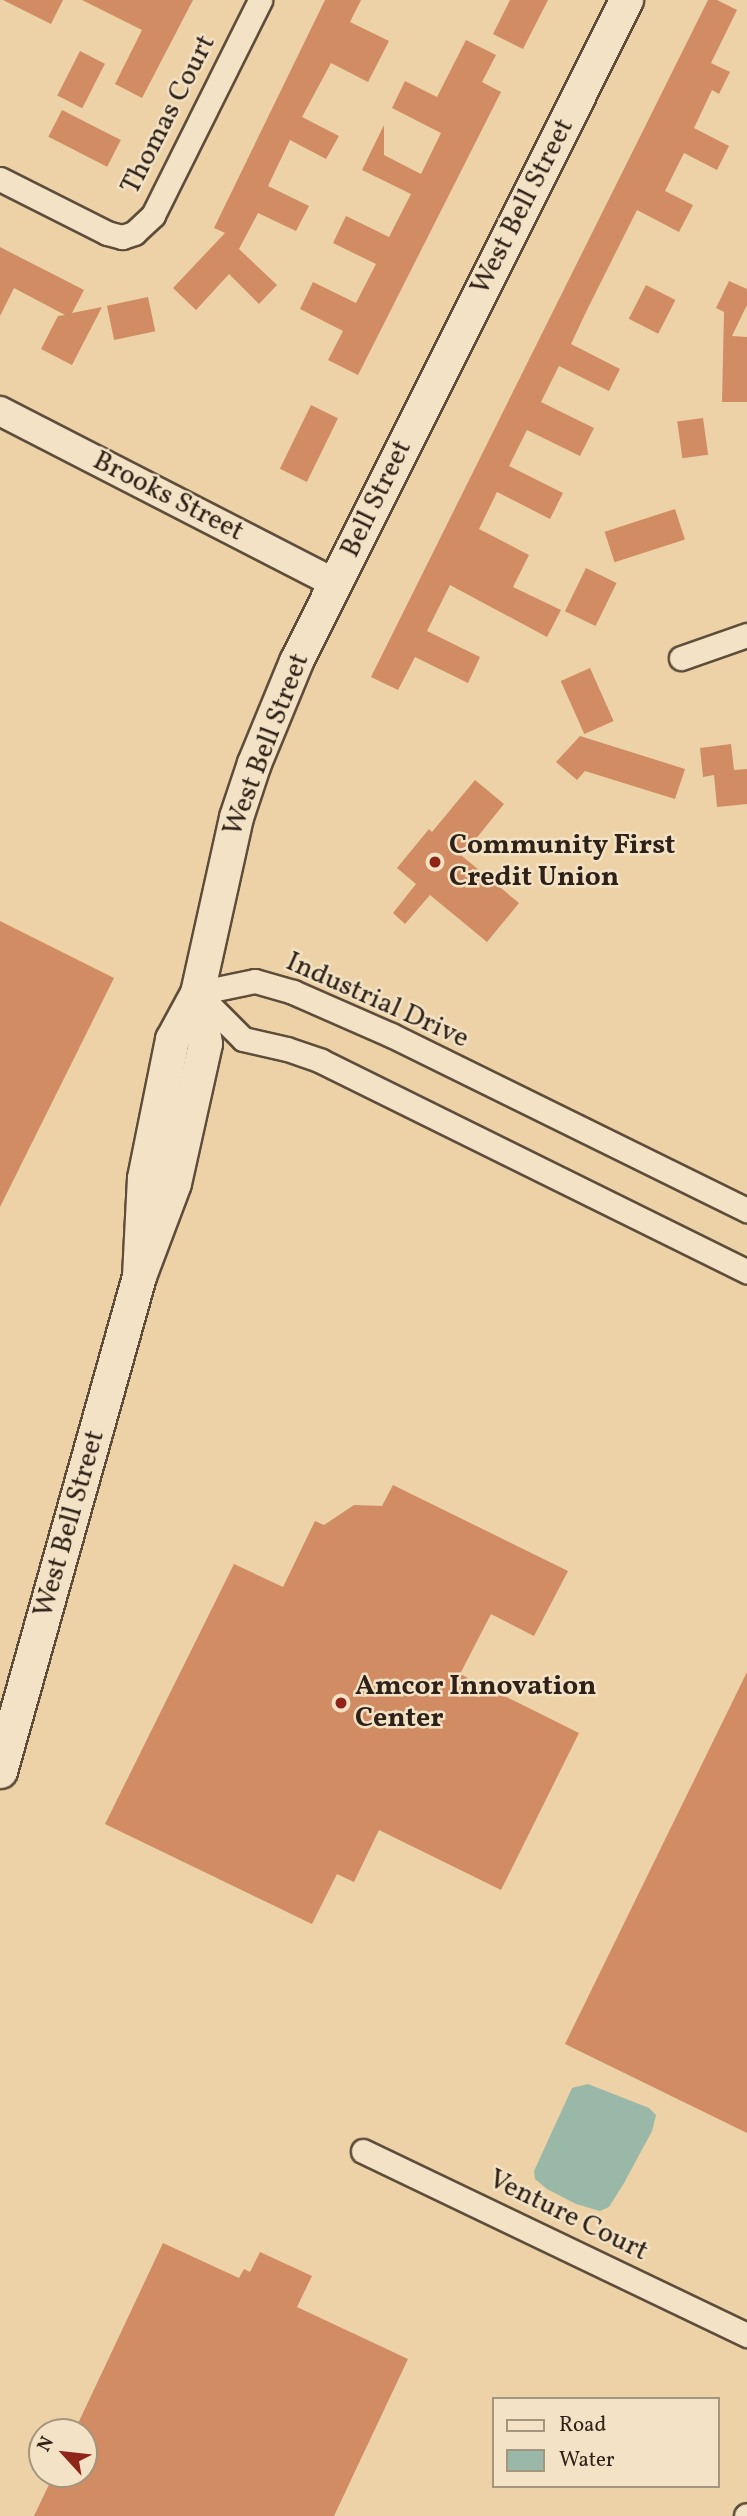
<!DOCTYPE html>
<html>
<head>
<meta charset="utf-8">
<style>
	body { margin:0 }
	#map { position:relative; width:747px; height:2516px; overflow:hidden; background:#ecd2a6; font-family:Vollkorn,serif }
	div>[style] { position:absolute }
	[style*='--x'] { left:calc(var(--x)*1px); top:calc(var(--y)*1px); width:calc(var(--w)*1px); rotate:calc(var(--a)*1deg) }
	.water>* { inset:0; background:#99b8a8 }
	.building>* { inset:0; background:#d18c63; transform-origin:0 0 }
	.roads { filter:drop-shadow(2px 0 #5e4d3b) drop-shadow(-2px 0 #5e4d3b) drop-shadow(0 2px #5e4d3b) drop-shadow(0 -2px #5e4d3b) }
	.minor>* { height:23px; margin:-11.5px; padding:0 11.5px; transform-origin:11.5px; border-radius:11.5px; background:#f3e2c5 }
	.tertiary>* { height:28px; margin:-14px; padding:0 14px; transform-origin:14px; border-radius:14px; background:#f3e2c5 }
	.secondary>* { height:33px; margin:-16.5px; padding:0 16.5px; transform-origin:16.5px; border-radius:16.5px; background:#f3e2c5 }
	.dots>* { width:19px; height:19px; translate:-50% -50%; box-sizing:border-box; border:4px solid #f3e2c5; border-radius:50% }
	span { translate:-50% -50%; white-space:nowrap; text-align:center; line-height:1.15; -webkit-text-stroke:5px #f3e2c5; paint-order:stroke }
	.street-label { font-size:28px; color:#2e2117 }
	.poi-label { font-size:28px; color:#2e2117; font-weight:700 }
	.left { translate:0 -50%; text-align:left }
	.legend { position:absolute; left:492px; top:2397px; width:228px; height:91px; box-sizing:border-box; background:#f3e2c5; border:2px solid #a4957f; margin:0; padding:9px 12px; list-style:none; font-size:21px; color:#2e2117 }
	.legend li { display:flex; align-items:center; gap:14px; height:35px }
	.legend b { width:35px; border:2px solid #a4957f }
	.north { position:absolute; left:28px; top:2418px; width:70px; height:70px; box-sizing:border-box; background:#f3e2c5; border:2px solid #a4957f; border-radius:50%; rotate:297deg; font-size:19px; font-weight:700; line-height:28px; text-align:center; color:#2e2117 }
	.north::after { content:''; display:block; margin:auto; width:24px; height:32px; background:#8f2418; clip-path:polygon(50% 0,100% 100%,50% 72%,0 100%) }
</style>
</head>
<body>
<div id="map">
	<div class="water">
		<i style="clip-path:polygon(588px 2084px,649px 2108px,656px 2115px,652px 2131px,624px 2183px,609px 2207px,600px 2211px,576px 2204px,547px 2189px,535px 2179px,534px 2171px,572px 2088px)"></i>
	</div>
	<div class="building">
		<i style="clip-path:polygon(3px 0,63px 0,51px 24px)"></i>
		<i style="clip-path:polygon(82px 0,193px 0,142px 98px,115px 84px,142px 30px)"></i>
		<i style="clip-path:polygon(325px 0,361px 0,350px 22px,389px 41px,368px 82px,331px 63px,302px 117px,339px 136px,326px 159px,290px 140px,268px 186px,309px 206px,296px 231px,258px 213px,239px 249px,277px 285px,259px 304px,229px 274px,196px 310px,173px 288px,225px 233px,214px 228px)"></i>
		<i style="clip-path:polygon(510px 0,548px 0,523px 49px,493px 34px)"></i>
		<i style="clip-path:polygon(708px 0,717px 0,737px 10px,711px 63px,730px 72px,719px 94px,712px 90px,694px 128px,729px 146px,717px 170px,684px 153px,665px 191px,693px 205px,679px 232px,637px 210px,586px 312px,571px 344px,620px 369px,609px 391px,559px 366px,541px 402px,594px 428px,580px 456px,527px 430px,509px 466px,563px 493px,550px 519px,497px 492px,479px 529px,529px 555px,513px 587px,561px 610px,547px 637px,450px 585px,427px 631px,480px 657px,468px 683px,415px 657px,398px 690px,371px 677px)"></i>
		<i style="clip-path:polygon(466px 40px,496px 55px,482px 82px,501px 92px,358px 375px,328px 360px,343px 331px,300px 309px,313px 282px,356px 303px,376px 264px,333px 243px,346px 216px,389px 237px,411px 194px,362px 170px,384px 125px,384px 155px,421px 174px,441px 133px,392px 108px,405px 81px,437px 97px)"></i>
		<i style="left:80px;top:51px;width:28px;height:50px;rotate:27deg"></i>
		<i style="left:62px;top:110px;width:66px;height:30px;rotate:27deg"></i>
		<i style="clip-path:polygon(0 247px,84px 290px,72px 313px,102px 307px,72px 365px,41px 349px,58px 316px,65px 315px,14px 288px,0 316px)"></i>
		<i style="clip-path:polygon(729px 281px,747px 289px,747px 305px,732px 336px,747px 337px,747px 402px,722px 402px,724px 312px,716px 308px)"></i>
		<i style="left:646px;top:285px;width:33px;height:38px;rotate:27deg"></i>
		<i style="left:148px;top:297px;width:35px;height:42px;rotate:78deg"></i>
		<i style="left:311px;top:405px;width:30px;height:71px;rotate:26deg"></i>
		<i style="left:703px;top:418px;width:37px;height:26px;rotate:82deg"></i>
		<i style="left:675px;top:509px;width:32px;height:74px;rotate:72deg"></i>
		<i style="left:586px;top:568px;width:34px;height:48px;rotate:26deg"></i>
		<i style="left:590px;top:668px;width:58px;height:32px;rotate:66deg"></i>
		<i style="clip-path:polygon(580px 736px,685px 769px,675px 799px,585px 771px,577px 780px,556px 762px)"></i>
		<i style="clip-path:polygon(731px 744px,734px 770px,747px 769px,747px 804px,717px 807px,714px 775px,703px 777px,700px 748px)"></i>
		<i style="clip-path:polygon(475px 780px,504px 804px,462px 856px,519px 903px,487px 942px,430px 895px,405px 924px,393px 913px,416px 884px,397px 868px,429px 829px,432px 832px)"></i>
		<i style="clip-path:polygon(0 921px,114px 978px,0 1207px)"></i>
		<i style="clip-path:polygon(393px 1485px,568px 1571px,534px 1636px,491px 1614px,460px 1674px,579px 1733px,501px 1890px,379px 1830px,354px 1882px,337px 1874px,312px 1924px,105px 1824px,234px 1564px,283px 1587px,315px 1521px,324px 1525px,354px 1505px,382px 1506px)"></i>
		<i style="clip-path:polygon(747px 1672px,747px 2133px,565px 2044px)"></i>
		<i style="clip-path:polygon(163px 2243px,239px 2278px,244px 2269px,250px 2272px,260px 2252px,312px 2276px,297px 2307px,408px 2359px,334px 2516px,34px 2516px,54px 2474px,84px 2474px,84px 2432px,74px 2432px)"></i>
	</div>
	<div class="roads">
		<div class="minor">
			<i style="--x:0;--y:179;--w:120;--a:26.8"></i>
			<i style="--x:107;--y:233;--w:16;--a:15"></i>
			<i style="--x:122;--y:237;--w:13;--a:-18"></i>
			<i style="--x:134;--y:233;--w:26;--a:-43"></i>
			<i style="--x:153;--y:215;--w:240;--a:-63.5"></i>
			<i style="--x:681;--y:658;--w:70;--a:-19.2"></i>
			<i style="--x:197;--y:993;--w:65;--a:45"></i>
			<i style="--x:243;--y:1039;--w:45;--a:12.8"></i>
			<i style="--x:287;--y:1049;--w:36;--a:19"></i>
			<i style="--x:321;--y:1061;--w:475;--a:26.3"></i>
			<i style="--x:197;--y:993;--w:59;--a:-11.7"></i>
			<i style="--x:255;--y:981;--w:40;--a:16"></i>
			<i style="--x:293;--y:992;--w:107;--a:23.7"></i>
			<i style="--x:391;--y:1035;--w:397;--a:26.2"></i>
			<i style="--x:363;--y:2151;--w:426;--a:25.6"></i>
			<i style="--x:746;--y:2516;--w:1;--a:-45"></i>
		</div>
		<div class="tertiary">
			<i style="--x:0;--y:411;--w:378;--a:27.2"></i>
		</div>
		<div class="secondary">
			<i style="--x:139;--y:1276;--w:98;--a:-87.1"></i>
			<i style="--x:144;--y:1178;--w:142;--a:-78.6"></i>
			<i style="--x:172;--y:1039;--w:52;--a:-61.5"></i>
			<i style="--x:197;--y:993;--w:180;--a:-77.5"></i>
			<i style="--x:236;--y:817;--w:57;--a:-71.6"></i>
			<i style="--x:254;--y:763;--w:110;--a:-67.6"></i>
			<i style="--x:296;--y:661;--w:739;--a:-63.47"></i>
			<i style="--x:0;--y:1771;--w:514;--a:-74.31"></i>
			<i style="--x:139;--y:1276;--w:99;--a:-69.4"></i>
			<i style="--x:174;--y:1183;--w:143;--a:-77.5"></i>
			<i style="--x:205;--y:1043;--w:51;--a:-99.1"></i>
		</div>
	</div>
	<div class="dots">
		<i style="left:435px;top:862px;background:#8f2418"></i>
		<i style="left:341px;top:1703px;background:#8f2418"></i>
	</div>
	<div class="street-label">
		<span style="left:169px;top:115px;rotate:-63deg">Thomas Court</span>
		<span style="left:523px;top:207px;rotate:-63deg">West Bell Street</span>
		<span style="left:168px;top:497px;rotate:27deg">Brooks Street</span>
		<span style="left:377px;top:499px;rotate:-64deg">Bell Street</span>
		<span style="left:267px;top:745px;rotate:-69deg">West Bell Street</span>
		<span style="left:377px;top:1001px;rotate:24deg">Industrial Drive</span>
		<span style="left:70px;top:1524px;rotate:-74deg">West Bell Street</span>
		<span style="left:568px;top:2216px;rotate:26deg">Venture Court</span>
	</div>
	<div class="poi-label">
		<span class="left" style="left:449px;top:862px">Community First<br>Credit Union</span>
		<span class="left" style="left:355px;top:1703px">Amcor Innovation<br>Center</span>
	</div>
	<ul class="legend">
	<li><b style="height:9px;background:#f3e2c5"></b>Road</li>
	<li><b style="height:19px;background:#99b8a8"></b>Water</li>
	</ul>
	<div class="north">N</div>
</div>
</body>
</html>
